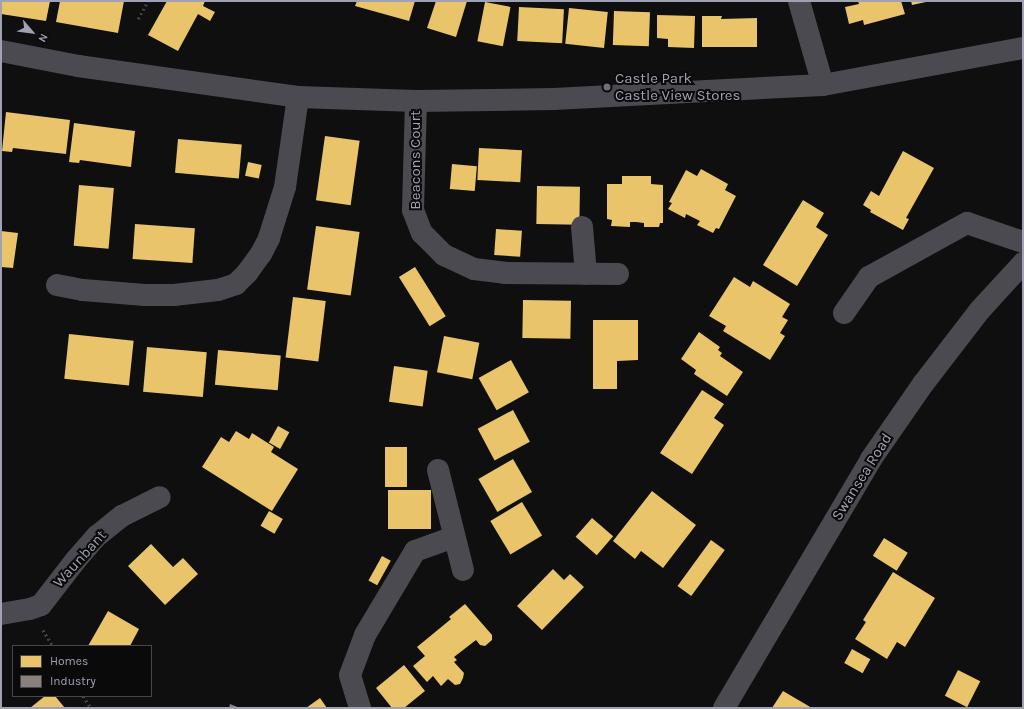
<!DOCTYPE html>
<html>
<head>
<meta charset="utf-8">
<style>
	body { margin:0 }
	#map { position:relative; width:1024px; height:709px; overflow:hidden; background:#0f0f10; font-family:Karla,sans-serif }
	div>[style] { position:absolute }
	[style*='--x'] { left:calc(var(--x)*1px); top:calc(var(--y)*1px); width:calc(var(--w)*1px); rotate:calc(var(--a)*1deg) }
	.homes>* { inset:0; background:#e9c46a; transform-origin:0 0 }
	.industry>* { inset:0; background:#8a817c }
	.path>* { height:2.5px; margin-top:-1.25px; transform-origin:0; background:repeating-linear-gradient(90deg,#45464b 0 2px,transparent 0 5px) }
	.minor>* { height:22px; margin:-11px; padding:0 11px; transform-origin:11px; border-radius:11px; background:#4a4a50 }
	.tertiary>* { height:22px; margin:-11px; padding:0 11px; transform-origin:11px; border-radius:11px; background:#4a4a50 }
	.dots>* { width:11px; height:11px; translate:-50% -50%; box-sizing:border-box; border:2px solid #0a0a0b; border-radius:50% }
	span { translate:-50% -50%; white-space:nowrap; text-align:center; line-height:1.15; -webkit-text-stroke:4px #0a0a0b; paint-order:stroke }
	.poi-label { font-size:15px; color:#9fa2b2 }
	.left { translate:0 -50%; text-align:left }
	.street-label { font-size:15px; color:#9fa2b2 }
	.frame { position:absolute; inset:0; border:2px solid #9fa2b2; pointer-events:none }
	.legend { position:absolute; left:12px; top:645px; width:140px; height:52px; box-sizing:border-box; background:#0a0a0b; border:1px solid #46474e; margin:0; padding:5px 7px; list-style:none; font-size:12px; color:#9fa2b2 }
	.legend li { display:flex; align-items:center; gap:8px; height:20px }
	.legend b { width:20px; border:1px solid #46474e }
	.north { position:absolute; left:12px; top:12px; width:40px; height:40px; -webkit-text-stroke:3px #0a0a0b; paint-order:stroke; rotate:118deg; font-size:11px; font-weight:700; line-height:16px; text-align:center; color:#9fa2b2 }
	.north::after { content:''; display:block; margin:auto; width:14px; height:18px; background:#9fa2b2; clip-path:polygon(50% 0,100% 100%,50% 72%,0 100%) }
</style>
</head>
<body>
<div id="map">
	<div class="homes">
		<i style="clip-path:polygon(1px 1px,50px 1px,46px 21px,1px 14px)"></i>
		<i style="clip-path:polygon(60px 1px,124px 1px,118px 33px,56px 22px)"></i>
		<i style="clip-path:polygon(167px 1px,205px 1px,203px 6px,215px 12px,210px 21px,198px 14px,178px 51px,148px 35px)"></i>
		<i style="clip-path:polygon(357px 1px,415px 1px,409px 21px,355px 6px)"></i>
		<i style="clip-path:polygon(436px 1px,467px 1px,456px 37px,427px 28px)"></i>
		<i style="clip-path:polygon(858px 1px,901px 1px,905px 14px,864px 25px,863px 20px,849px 24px,845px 7px,859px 4px)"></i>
		<i style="clip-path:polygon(911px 1px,926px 1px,926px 2px,912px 5px)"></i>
		<i style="left:485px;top:2px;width:26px;height:40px;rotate:11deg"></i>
		<i style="left:519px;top:7px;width:45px;height:34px;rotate:3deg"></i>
		<i style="left:569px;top:8px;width:39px;height:36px;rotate:6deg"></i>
		<i style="left:614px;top:11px;width:36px;height:34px;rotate:2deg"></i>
		<i style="clip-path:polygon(657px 15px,695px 16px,694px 48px,668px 47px,668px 39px,657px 38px)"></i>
		<i style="clip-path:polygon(702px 16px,722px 16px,721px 19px,757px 18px,757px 47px,702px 47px)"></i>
		<i style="clip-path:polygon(6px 112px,70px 120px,66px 154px,13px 148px,12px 152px,2px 151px)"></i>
		<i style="clip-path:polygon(74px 123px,135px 131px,131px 167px,80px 160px,79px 163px,69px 162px)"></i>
		<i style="left:325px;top:136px;width:35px;height:65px;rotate:8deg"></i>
		<i style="left:178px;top:139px;width:64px;height:34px;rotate:5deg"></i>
		<i style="left:479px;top:148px;width:43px;height:32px;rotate:3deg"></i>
		<i style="clip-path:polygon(903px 151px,934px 168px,906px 218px,909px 219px,903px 230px,870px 212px,871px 210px,863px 205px,871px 191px,879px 196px)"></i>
		<i style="left:248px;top:162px;width:14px;height:14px;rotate:12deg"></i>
		<i style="left:452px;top:164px;width:25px;height:25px;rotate:5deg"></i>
		<i style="clip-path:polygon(701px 169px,728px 184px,725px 190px,736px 196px,719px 229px,716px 228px,713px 233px,697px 225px,700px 221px,686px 214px,685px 218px,668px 209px,672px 203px,669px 202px,686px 170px,697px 176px)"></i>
		<i style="clip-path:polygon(622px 176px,651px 176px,651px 184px,663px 185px,663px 223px,660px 223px,659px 227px,644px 227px,644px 223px,636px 222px,630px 222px,630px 227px,611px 226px,612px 220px,607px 219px,607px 184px,622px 184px)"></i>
		<i style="left:79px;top:185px;width:35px;height:61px;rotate:5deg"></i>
		<i style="left:537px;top:186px;width:43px;height:38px;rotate:1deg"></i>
		<i style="clip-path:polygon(803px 200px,824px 213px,816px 227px,828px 235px,797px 286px,763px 265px)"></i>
		<i style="left:135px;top:224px;width:60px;height:35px;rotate:4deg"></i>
		<i style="left:316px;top:226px;width:44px;height:64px;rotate:8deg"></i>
		<i style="left:496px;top:229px;width:26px;height:26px;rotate:4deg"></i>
		<i style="clip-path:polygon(1px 231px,18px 233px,13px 268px,1px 267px)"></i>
		<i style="left:415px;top:267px;width:58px;height:19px;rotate:58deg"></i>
		<i style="clip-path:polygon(734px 277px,750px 287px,753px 281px,790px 304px,782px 317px,788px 320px,780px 333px,785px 336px,770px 360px,723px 331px,726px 326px,709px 316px)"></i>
		<i style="left:293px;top:297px;width:33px;height:61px;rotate:7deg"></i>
		<i style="left:523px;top:300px;width:48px;height:38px;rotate:1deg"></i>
		<i style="clip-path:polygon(593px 320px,638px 320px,638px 360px,617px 361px,617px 389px,593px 389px)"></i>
		<i style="clip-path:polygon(699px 332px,720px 347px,718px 350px,722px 353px,720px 356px,743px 372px,727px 396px,694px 374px,696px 370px,681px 359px)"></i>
		<i style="left:69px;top:334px;width:65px;height:45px;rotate:6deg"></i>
		<i style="left:444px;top:336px;width:36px;height:37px;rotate:11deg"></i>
		<i style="left:147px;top:347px;width:60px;height:45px;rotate:5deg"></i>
		<i style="left:218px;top:350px;width:63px;height:35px;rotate:5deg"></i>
		<i style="left:511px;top:360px;width:37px;height:37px;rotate:61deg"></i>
		<i style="left:394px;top:366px;width:34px;height:36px;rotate:8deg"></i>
		<i style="clip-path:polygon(702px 390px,724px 404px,714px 418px,724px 425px,692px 474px,660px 453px)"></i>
		<i style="left:513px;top:410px;width:36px;height:40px;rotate:62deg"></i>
		<i style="left:278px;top:426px;width:13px;height:19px;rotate:29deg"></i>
		<i style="clip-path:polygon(236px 431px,249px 439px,252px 433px,274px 447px,271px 452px,298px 469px,272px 511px,202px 467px,221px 437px,229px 442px)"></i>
		<i style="left:385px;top:447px;width:22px;height:40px"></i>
		<i style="left:513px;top:459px;width:38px;height:40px;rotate:60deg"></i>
		<i style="left:388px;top:490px;width:43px;height:39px"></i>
		<i style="clip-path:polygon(652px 491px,696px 525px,663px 568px,641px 551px,635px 559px,613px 541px)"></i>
		<i style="left:522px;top:502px;width:39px;height:37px;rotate:59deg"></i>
		<i style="left:269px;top:511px;width:16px;height:17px;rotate:30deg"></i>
		<i style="left:592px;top:518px;width:28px;height:25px;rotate:41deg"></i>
		<i style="left:884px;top:538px;width:28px;height:21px;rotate:32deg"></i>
		<i style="left:711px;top:540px;width:17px;height:57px;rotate:36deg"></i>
		<i style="clip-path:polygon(151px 544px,173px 567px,183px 558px,198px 574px,165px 605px,128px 566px)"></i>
		<i style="left:382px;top:556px;width:10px;height:28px;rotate:29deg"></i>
		<i style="clip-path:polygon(553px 569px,564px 580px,570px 574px,584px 587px,542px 630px,517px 606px)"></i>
		<i style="clip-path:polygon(893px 572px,935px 598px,905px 647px,897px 642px,887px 659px,855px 639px,866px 622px,863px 620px)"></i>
		<i style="clip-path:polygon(465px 604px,492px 635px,492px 640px,485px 646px,480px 645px,476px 640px,454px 657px,457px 660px,454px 662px,464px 673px,463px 678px,460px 684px,455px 685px,448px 679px,441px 686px,433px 676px,427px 682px,413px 666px,425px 656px,417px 647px,451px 619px,449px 617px)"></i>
		<i style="clip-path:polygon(108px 611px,139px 629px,130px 646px,88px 646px)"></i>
		<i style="left:852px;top:649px;width:21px;height:16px;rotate:29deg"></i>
		<i style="clip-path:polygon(404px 665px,425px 691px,404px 708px,392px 708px,376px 688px)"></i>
		<i style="left:958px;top:670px;width:25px;height:29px;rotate:27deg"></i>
		<i style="clip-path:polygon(783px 691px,812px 708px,772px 708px)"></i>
		<i style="clip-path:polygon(45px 696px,55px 696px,65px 708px,30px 708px)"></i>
		<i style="clip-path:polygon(320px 698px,327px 708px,306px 708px)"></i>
	</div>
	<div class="industry">
		<i style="clip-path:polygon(230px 704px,240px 708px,229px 708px)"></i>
	</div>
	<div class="path">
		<i style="--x:138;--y:19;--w:21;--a:-61"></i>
		<i style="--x:43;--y:630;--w:19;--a:58"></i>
		<i style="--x:83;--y:696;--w:14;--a:56"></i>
	</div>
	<div class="minor">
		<i style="--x:799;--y:1;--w:87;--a:74.1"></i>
		<i style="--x:1;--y:51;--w:78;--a:11"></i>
		<i style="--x:78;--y:66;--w:222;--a:8"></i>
		<i style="--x:298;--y:97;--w:118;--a:1.9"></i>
		<i style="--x:416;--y:101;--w:138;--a:-0.8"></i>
		<i style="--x:554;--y:99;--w:269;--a:-3"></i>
		<i style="--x:823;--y:85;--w:203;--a:-10.5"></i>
		<i style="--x:416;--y:101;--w:109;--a:91.6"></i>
		<i style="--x:413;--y:210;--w:25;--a:69"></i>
		<i style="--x:422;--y:233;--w:31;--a:45"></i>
		<i style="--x:444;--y:255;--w:33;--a:25"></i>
		<i style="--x:474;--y:269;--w:31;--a:7"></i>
		<i style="--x:505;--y:273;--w:113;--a:0.5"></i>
		<i style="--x:582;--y:227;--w:47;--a:85.1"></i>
		<i style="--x:57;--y:285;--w:26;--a:11"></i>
		<i style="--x:83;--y:290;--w:62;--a:4.6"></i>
		<i style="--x:145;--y:295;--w:29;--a:0"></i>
		<i style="--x:174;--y:295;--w:44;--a:-6.5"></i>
		<i style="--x:218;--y:290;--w:19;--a:-18"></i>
		<i style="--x:236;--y:284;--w:16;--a:-45"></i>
		<i style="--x:247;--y:273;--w:24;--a:-54"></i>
		<i style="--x:261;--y:254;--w:18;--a:-63"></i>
		<i style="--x:269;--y:238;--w:53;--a:-72.6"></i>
		<i style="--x:285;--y:187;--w:91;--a:-81.8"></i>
		<i style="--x:844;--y:313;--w:44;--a:-55.2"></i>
		<i style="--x:869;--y:277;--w:112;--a:-28.9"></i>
		<i style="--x:967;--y:223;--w:59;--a:18.7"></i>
		<i style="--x:438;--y:470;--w:103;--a:76"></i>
		<i style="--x:1;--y:614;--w:29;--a:-10"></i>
		<i style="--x:30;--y:609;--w:12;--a:-20"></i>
		<i style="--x:41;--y:605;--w:56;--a:-52.3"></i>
		<i style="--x:75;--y:561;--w:33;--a:-49"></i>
		<i style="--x:97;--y:536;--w:32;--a:-39"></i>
		<i style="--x:122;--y:516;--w:42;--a:-26.6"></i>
		<i style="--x:360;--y:708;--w:34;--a:-107"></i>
		<i style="--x:350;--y:675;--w:43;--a:-69.4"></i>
		<i style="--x:365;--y:635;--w:98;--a:-59.2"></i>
		<i style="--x:415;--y:551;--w:41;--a:-19.7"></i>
	</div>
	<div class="tertiary">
		<i style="--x:724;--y:708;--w:289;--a:-59.4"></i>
		<i style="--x:871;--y:459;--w:91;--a:-55.3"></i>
		<i style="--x:923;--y:384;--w:93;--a:-52.4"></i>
		<i style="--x:980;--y:310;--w:64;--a:-47.5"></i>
	</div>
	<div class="dots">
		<i style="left:607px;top:87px;background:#6d6f79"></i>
	</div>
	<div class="poi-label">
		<span class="left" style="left:615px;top:87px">Castle Park<br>Castle View Stores</span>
	</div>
	<div class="street-label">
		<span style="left:416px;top:160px;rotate:-90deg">Beacons Court</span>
		<span style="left:862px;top:477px;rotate:-58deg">Swansea Road</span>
		<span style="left:80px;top:559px;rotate:-48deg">Waunbant</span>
	</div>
	<div class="frame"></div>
	<ul class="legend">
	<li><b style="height:11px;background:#e9c46a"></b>Homes</li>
	<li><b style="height:11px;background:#8a817c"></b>Industry</li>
	</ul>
	<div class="north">N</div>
</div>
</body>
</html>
